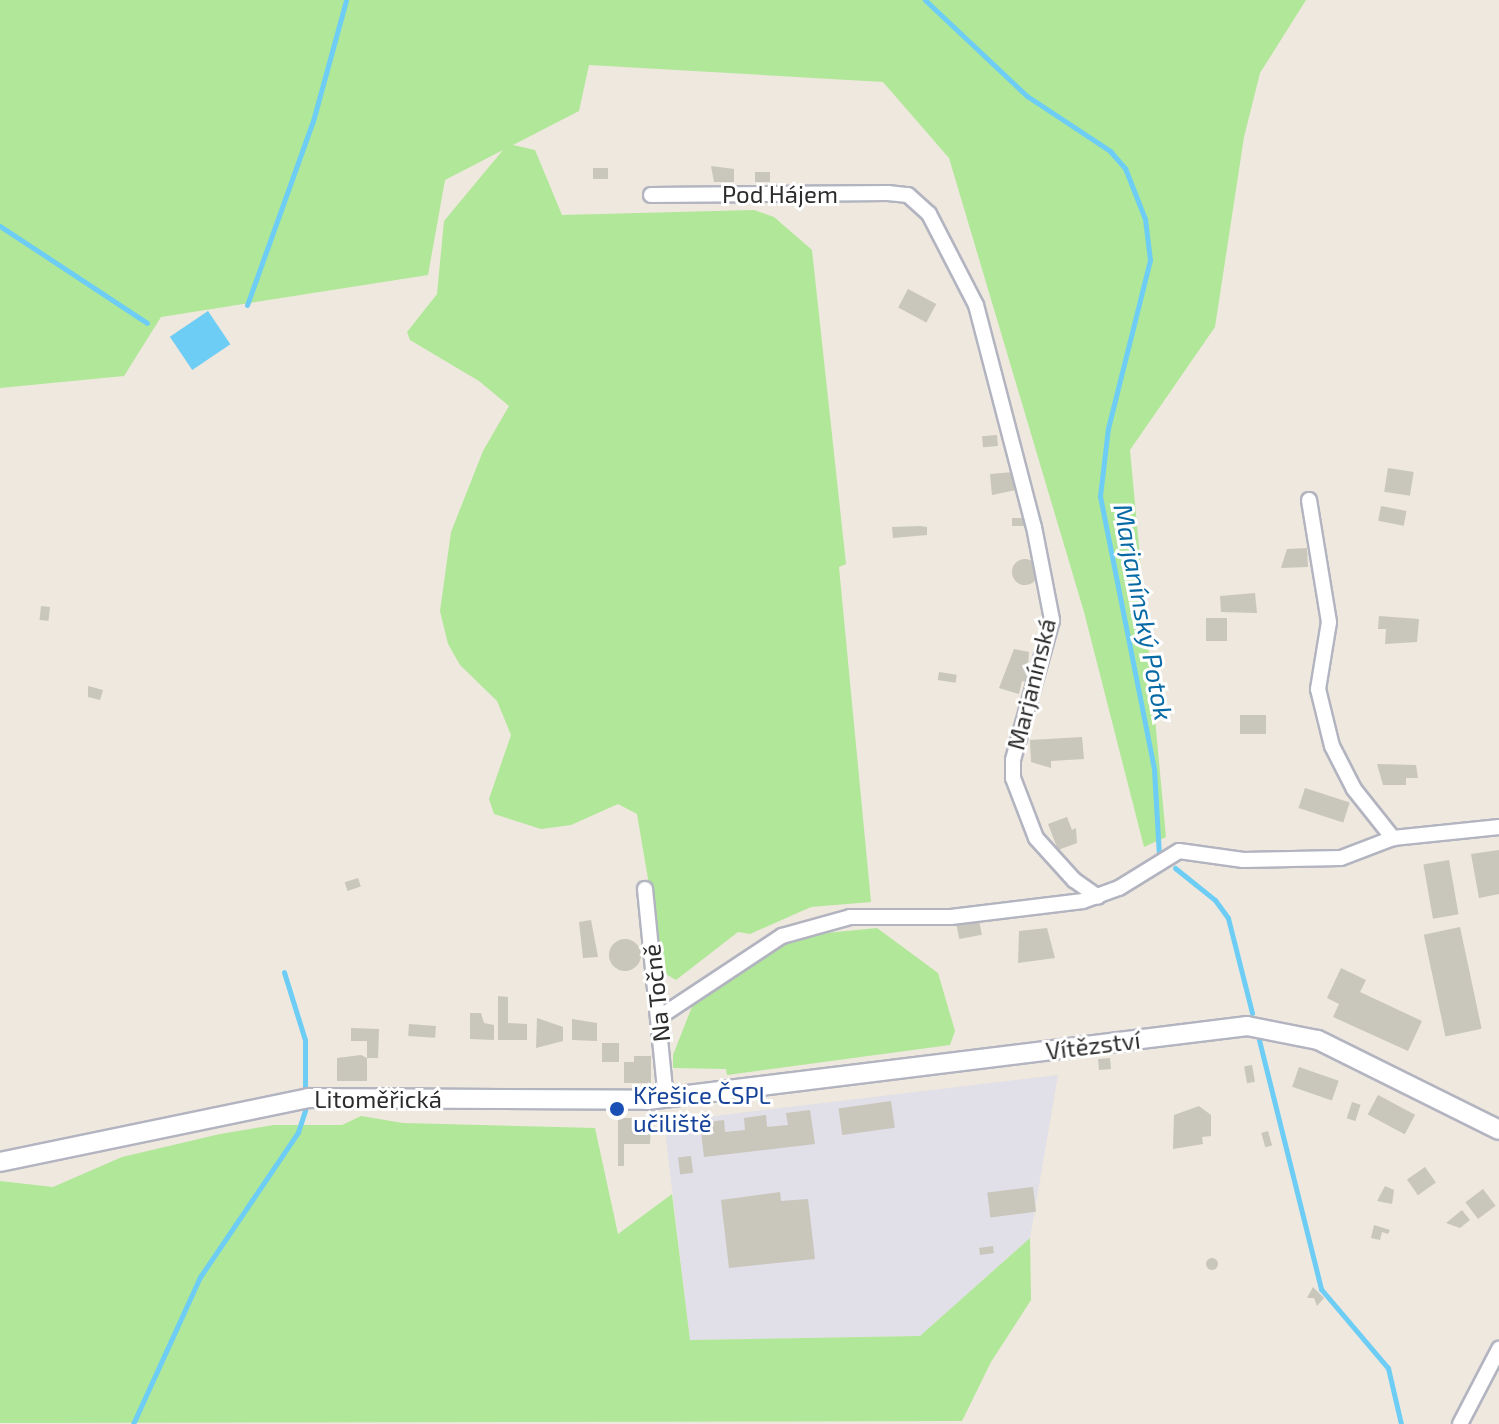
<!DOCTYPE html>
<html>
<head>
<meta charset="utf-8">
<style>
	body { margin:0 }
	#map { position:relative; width:1499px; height:1424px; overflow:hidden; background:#eee8de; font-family:"Exo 2",sans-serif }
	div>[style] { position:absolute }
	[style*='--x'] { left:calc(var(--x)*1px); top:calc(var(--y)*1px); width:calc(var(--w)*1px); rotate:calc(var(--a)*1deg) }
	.industrial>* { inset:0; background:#e1dfe7 }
	.green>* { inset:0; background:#b1e798 }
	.water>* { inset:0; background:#6dcdf5; transform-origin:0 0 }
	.stream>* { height:5px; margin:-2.5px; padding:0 2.5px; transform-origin:2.5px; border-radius:2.5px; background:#6dcdf5 }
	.building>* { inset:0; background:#c9c6bc; transform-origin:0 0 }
	.round { border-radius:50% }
	.roads { filter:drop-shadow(2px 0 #b2b4c0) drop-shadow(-2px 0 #b2b4c0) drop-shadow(0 2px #b2b4c0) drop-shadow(0 -2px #b2b4c0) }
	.minor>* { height:14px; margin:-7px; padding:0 7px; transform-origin:7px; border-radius:7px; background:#fff }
	.secondary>* { height:18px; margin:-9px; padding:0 9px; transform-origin:9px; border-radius:9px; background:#fff }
	.dots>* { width:22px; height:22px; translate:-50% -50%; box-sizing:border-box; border:4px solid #fff; border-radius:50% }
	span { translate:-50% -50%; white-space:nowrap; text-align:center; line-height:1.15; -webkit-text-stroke:6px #fff; paint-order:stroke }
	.street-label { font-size:24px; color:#2c2c2c }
	.transit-label { font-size:24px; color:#164399 }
	.left { translate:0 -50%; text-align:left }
	.water-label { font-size:26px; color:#076aa5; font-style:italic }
</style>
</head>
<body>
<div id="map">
	<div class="industrial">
		<i style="clip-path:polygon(1058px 1075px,1030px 1238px,920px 1336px,690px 1340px,664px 1122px)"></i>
	</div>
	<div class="green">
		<i style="clip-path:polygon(0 0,1306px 0,1260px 73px,1244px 137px,1215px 327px,1130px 450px,1166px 837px,1144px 847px,1084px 612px,949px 158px,883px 82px,589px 65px,579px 111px,513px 145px,535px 150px,562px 215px,754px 210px,774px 217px,812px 250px,846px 564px,839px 567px,871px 902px,811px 907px,750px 934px,738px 932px,676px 980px,664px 973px,637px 814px,618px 804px,571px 825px,541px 829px,494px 814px,489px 799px,511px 735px,497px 701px,460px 665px,448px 644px,440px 611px,451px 532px,483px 451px,509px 406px,479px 381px,410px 340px,407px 332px,437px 294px,444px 221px,503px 150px,445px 180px,428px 275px,161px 317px,124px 376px,0 388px)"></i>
		<i style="clip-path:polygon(877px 928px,938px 973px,955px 1031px,950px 1045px,727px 1075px,726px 1069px,673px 1068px,673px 1055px,695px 999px,773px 946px,816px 934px)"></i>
		<i style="clip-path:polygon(361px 1116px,403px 1123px,595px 1128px,618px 1234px,672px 1194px,690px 1340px,920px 1336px,1030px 1238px,1031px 1300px,991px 1362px,962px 1421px,0 1423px,0 1181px,53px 1187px,122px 1157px,220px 1134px,274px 1125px,342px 1125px)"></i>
	</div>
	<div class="water">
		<i style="left:208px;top:311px;width:40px;height:46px;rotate:56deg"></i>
	</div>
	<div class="stream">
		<i style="--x:925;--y:0;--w:140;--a:43.3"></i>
		<i style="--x:1027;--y:96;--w:100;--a:33.5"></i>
		<i style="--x:1110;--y:151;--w:23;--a:49"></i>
		<i style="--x:1125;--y:168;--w:55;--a:68.6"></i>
		<i style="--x:1145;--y:219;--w:41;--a:83"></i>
		<i style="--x:1150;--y:260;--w:173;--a:104"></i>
		<i style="--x:1108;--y:428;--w:68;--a:96.7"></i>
		<i style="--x:1100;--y:496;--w:278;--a:78.8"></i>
		<i style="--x:1154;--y:769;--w:86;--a:86.7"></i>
		<i style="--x:0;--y:226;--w:176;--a:33.4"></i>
		<i style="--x:247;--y:305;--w:195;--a:-70.3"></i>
		<i style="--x:313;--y:121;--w:125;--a:-74.7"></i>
		<i style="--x:1175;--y:868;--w:51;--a:38.7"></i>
		<i style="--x:1215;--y:900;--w:22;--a:54"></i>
		<i style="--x:1228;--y:918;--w:98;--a:75.8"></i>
		<i style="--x:1259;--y:1040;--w:257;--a:76"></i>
		<i style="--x:1321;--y:1289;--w:104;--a:49.7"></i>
		<i style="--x:1388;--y:1368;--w:57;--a:76.9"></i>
		<i style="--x:133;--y:1424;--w:162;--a:-65.5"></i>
		<i style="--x:200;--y:1277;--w:175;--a:-55.9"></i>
		<i style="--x:298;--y:1132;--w:23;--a:-72"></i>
		<i style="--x:305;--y:1110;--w:70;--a:-90"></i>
		<i style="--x:305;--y:1040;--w:71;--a:-107.2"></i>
	</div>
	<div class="building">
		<i style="clip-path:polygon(711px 166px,734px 169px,734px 182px,714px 182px)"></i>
		<i style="left:593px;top:168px;width:15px;height:11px"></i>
		<i style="left:755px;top:172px;width:15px;height:10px"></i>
		<i style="left:908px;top:289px;width:32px;height:21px;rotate:28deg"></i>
		<i style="left:997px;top:435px;width:11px;height:15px;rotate:85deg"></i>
		<i style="left:1388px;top:468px;width:26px;height:24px;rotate:9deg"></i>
		<i style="clip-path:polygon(1014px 472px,1016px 490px,992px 495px,990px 474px)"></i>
		<i style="left:1381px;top:506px;width:26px;height:15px;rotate:11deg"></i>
		<i style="left:1025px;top:518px;width:8px;height:13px;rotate:90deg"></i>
		<i style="clip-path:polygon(920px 526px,927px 527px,927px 535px,893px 538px,892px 527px)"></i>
		<i style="clip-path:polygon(1307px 548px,1308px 567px,1281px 568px,1287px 549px)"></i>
		<i class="round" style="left:1012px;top:559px;width:26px;height:26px"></i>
		<i style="clip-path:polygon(1255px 593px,1257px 613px,1221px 612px,1220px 596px)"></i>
		<i style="left:41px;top:606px;width:9px;height:14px;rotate:6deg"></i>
		<i style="clip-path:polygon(1379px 616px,1419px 619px,1417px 642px,1385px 644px,1386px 629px,1378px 629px)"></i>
		<i style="left:1206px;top:618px;width:21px;height:23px"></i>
		<i style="clip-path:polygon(1014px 649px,1029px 652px,1027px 682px,1022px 681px,1019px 694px,999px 688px)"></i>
		<i style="left:939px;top:672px;width:18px;height:8px;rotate:9deg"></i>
		<i style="clip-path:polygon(88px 686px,103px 690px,100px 700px,88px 697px)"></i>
		<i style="left:1240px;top:715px;width:26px;height:19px"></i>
		<i style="clip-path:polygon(1082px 737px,1084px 759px,1051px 761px,1051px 768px,1031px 762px,1030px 740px)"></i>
		<i style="clip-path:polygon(1377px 764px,1416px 765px,1418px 778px,1406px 778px,1406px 785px,1383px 785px)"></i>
		<i style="left:1305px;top:788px;width:47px;height:21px;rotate:18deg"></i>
		<i style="clip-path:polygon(1067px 817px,1072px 830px,1076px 828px,1077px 843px,1058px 850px,1048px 824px)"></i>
		<i style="clip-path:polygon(1499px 850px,1499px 894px,1479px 898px,1471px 854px)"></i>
		<i style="left:1449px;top:860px;width:55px;height:26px;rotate:80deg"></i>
		<i style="left:358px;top:878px;width:9px;height:14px;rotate:72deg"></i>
		<i style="clip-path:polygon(591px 920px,598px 957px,583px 958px,579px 922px)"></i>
		<i style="left:979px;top:920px;width:15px;height:23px;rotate:79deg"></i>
		<i style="left:1460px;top:927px;width:104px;height:37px;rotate:78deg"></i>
		<i style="clip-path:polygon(1047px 928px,1055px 958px,1018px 963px,1019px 931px)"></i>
		<i class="round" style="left:609px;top:939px;width:32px;height:32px"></i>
		<i style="clip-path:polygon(1341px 968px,1366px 980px,1360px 992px,1422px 1021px,1408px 1051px,1333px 1017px,1339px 1004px,1327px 998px)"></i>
		<i style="clip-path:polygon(498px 996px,508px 997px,508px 1023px,527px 1024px,527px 1040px,498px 1040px)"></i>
		<i style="clip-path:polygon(470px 1013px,481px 1013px,484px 1023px,494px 1025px,494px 1040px,470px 1039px)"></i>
		<i style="clip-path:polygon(537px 1018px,563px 1027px,563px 1041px,536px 1048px)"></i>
		<i style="clip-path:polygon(572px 1019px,597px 1023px,597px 1041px,572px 1040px)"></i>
		<i style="left:409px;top:1024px;width:27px;height:12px;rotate:4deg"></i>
		<i style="clip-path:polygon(351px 1028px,379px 1029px,378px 1058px,367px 1058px,367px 1041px,351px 1041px)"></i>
		<i style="left:602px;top:1043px;width:17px;height:19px"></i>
		<i style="clip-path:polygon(361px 1055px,367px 1058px,367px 1081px,337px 1081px,337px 1058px)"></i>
		<i style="clip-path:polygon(634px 1056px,651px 1056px,651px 1083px,624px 1083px,624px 1062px,634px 1062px)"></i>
		<i style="left:1110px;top:1058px;width:11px;height:12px;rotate:85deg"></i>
		<i style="left:1252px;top:1065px;width:17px;height:8px;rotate:80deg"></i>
		<i style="left:1299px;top:1067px;width:42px;height:21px;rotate:19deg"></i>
		<i style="left:1378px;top:1095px;width:42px;height:22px;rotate:28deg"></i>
		<i style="left:891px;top:1101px;width:27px;height:53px;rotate:82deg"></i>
		<i style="left:1352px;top:1102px;width:9px;height:17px;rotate:18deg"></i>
		<i style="clip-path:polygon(1199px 1106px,1211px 1115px,1211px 1136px,1202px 1137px,1203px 1144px,1173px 1149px,1174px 1115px)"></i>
		<i style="clip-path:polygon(810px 1110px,815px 1144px,704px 1157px,700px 1123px,724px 1120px,725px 1132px,745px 1130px,744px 1118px,766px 1115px,767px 1127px,788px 1125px,786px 1113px)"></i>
		<i style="clip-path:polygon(618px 1118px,645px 1118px,651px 1123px,650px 1144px,624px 1144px,624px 1166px,618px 1166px)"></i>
		<i style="left:1268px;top:1131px;width:15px;height:7px;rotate:74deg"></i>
		<i style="left:691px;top:1156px;width:17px;height:13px;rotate:83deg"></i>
		<i style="left:1425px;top:1167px;width:19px;height:22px;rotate:55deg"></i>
		<i style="clip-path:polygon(1385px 1186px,1394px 1190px,1392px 1204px,1377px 1201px)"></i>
		<i style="left:1033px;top:1187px;width:25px;height:46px;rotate:83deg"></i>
		<i style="left:1483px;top:1189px;width:21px;height:22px;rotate:53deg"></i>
		<i style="clip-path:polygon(780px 1192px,781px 1201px,808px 1199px,815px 1259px,729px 1268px,721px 1200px)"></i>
		<i style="clip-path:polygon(1462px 1210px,1470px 1220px,1460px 1228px,1446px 1223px)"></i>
		<i style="clip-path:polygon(1374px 1225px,1390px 1230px,1388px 1234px,1382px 1232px,1380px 1240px,1371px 1238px)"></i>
		<i style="left:993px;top:1246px;width:7px;height:14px;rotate:82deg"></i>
		<i class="round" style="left:1206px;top:1258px;width:12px;height:12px"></i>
		<i style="clip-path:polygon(1313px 1287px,1324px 1298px,1317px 1306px,1314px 1298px,1307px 1298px)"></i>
	</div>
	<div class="roads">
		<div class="minor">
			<i style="--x:651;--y:195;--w:237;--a:-0.5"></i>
			<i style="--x:888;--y:193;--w:20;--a:6"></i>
			<i style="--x:908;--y:195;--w:28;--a:42"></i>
			<i style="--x:929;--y:214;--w:102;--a:62.7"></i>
			<i style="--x:976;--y:305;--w:229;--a:75.4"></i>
			<i style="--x:1034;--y:527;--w:95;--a:79"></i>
			<i style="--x:1052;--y:620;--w:145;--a:105.6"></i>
			<i style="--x:1013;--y:760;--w:18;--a:90"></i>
			<i style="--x:1013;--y:778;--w:64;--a:69"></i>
			<i style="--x:1036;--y:838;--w:57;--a:47.9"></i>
			<i style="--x:1074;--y:880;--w:29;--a:35"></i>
			<i style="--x:1309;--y:500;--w:124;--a:80.7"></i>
			<i style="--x:1329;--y:622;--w:68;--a:99.3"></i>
			<i style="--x:1318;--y:689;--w:59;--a:76.2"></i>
			<i style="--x:1332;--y:746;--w:48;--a:62.9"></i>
			<i style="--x:1354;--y:789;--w:63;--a:51.5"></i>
			<i style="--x:645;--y:889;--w:210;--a:84.3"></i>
			<i style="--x:658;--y:1018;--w:149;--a:-33.5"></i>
			<i style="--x:782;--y:936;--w:71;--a:-15.6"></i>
			<i style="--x:850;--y:917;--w:101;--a:0"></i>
			<i style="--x:951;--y:917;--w:133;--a:-6.9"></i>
			<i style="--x:1083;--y:901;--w:38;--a:-20"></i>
			<i style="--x:1119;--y:888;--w:70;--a:-31.7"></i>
			<i style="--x:1179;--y:851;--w:65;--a:8"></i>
			<i style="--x:1243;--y:860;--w:98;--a:-1.2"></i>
			<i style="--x:1341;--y:858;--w:56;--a:-21"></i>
			<i style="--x:1393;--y:838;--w:107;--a:-5.9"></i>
			<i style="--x:1460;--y:1424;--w:85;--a:-62.5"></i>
		</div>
		<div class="secondary">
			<i style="--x:0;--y:1162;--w:315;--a:-11.7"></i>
			<i style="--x:308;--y:1098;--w:339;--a:0.3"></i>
			<i style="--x:647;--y:1100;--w:605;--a:-7.03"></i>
			<i style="--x:1247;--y:1026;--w:72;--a:11.2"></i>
			<i style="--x:1318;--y:1040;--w:202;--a:26.4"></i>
		</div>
	</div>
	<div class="dots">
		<i style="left:617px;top:1109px;background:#1a4fb4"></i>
	</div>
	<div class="street-label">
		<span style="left:780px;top:194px">Pod Hájem</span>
		<span style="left:1031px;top:684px;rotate:-76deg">Marjanínská</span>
		<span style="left:656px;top:993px;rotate:-96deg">Na Točně</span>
		<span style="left:1093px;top:1045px;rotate:-7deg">Vítězství</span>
		<span style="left:378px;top:1099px">Litoměřická</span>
	</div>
	<div class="transit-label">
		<span class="left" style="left:633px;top:1109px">Křešice ČSPL<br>učiliště</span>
	</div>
	<div class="water-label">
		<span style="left:1144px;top:612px;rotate:79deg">Marjanínský Potok</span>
	</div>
</div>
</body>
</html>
